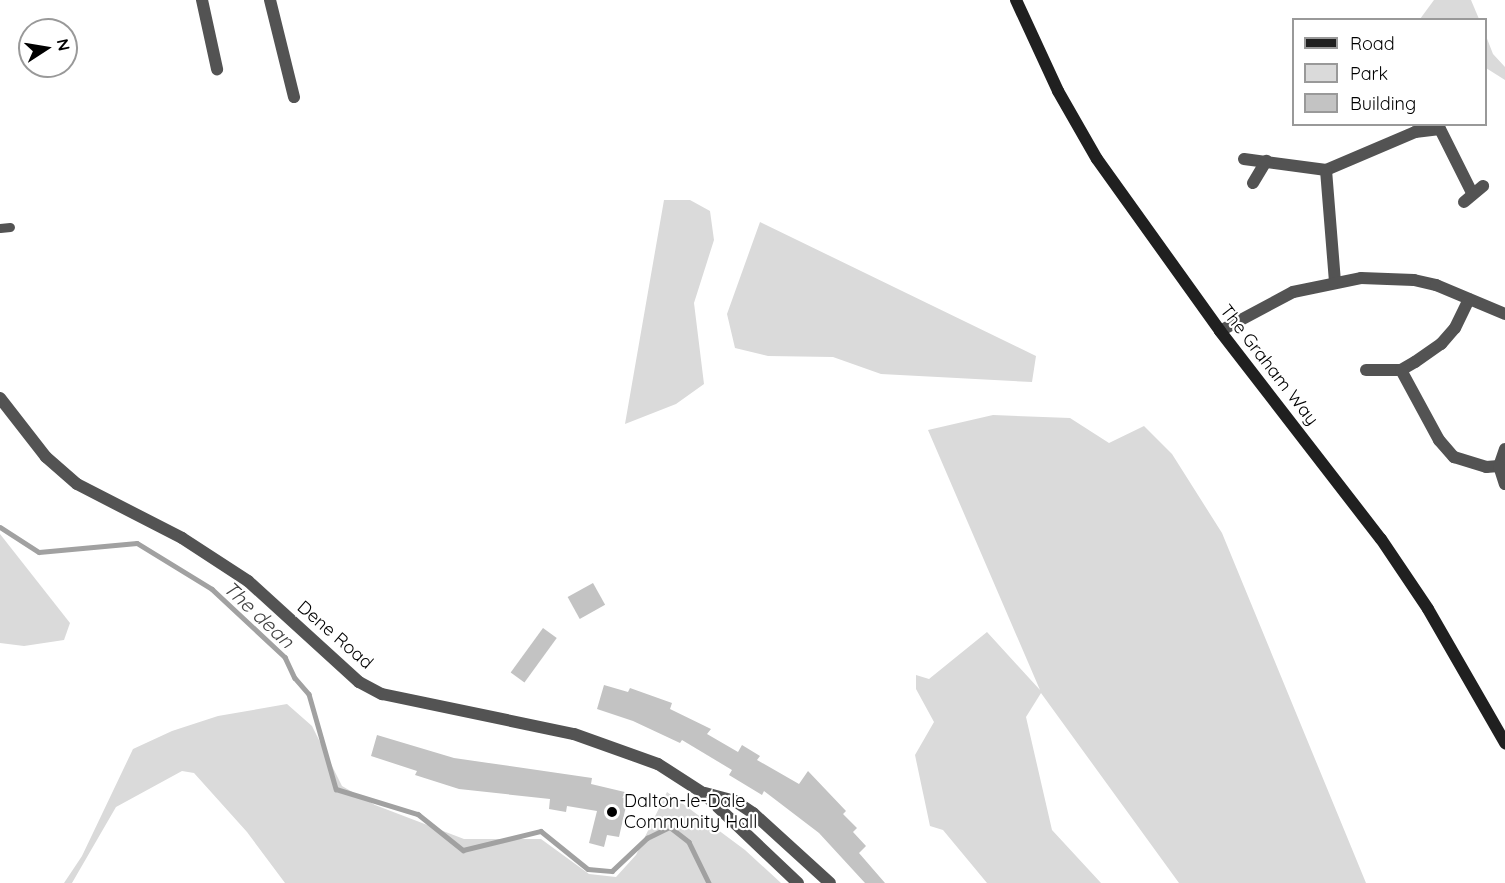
<!DOCTYPE html>
<html>
<head>
<meta charset="utf-8">
<style>
	body { margin:0 }
	#map { position:relative; width:1505px; height:883px; overflow:hidden; background:#fff; font-family:Quicksand,sans-serif }
	div>[style] { position:absolute }
	[style*='--x'] { left:calc(var(--x)*1px); top:calc(var(--y)*1px); width:calc(var(--w)*1px); rotate:calc(var(--a)*1deg) }
	.green>* { inset:0; background:#dadada }
	.stream>* { height:4.5px; margin:-2.25px; padding:0 2.25px; transform-origin:2.25px; border-radius:2.25px; background:#a1a1a1 }
	.building>* { inset:0; background:#c3c3c3; transform-origin:0 0 }
	.service>* { height:9px; margin:-4.5px; padding:0 4.5px; transform-origin:4.5px; border-radius:4.5px; background:#535353 }
	.minor>* { height:12px; margin:-6px; padding:0 6px; transform-origin:6px; border-radius:6px; background:#535353 }
	.secondary>* { height:12px; margin:-6px; padding:0 6px; transform-origin:6px; border-radius:6px; background:#202020 }
	.dots>* { width:16px; height:16px; translate:-50% -50%; box-sizing:border-box; border:3px solid #fff; border-radius:50% }
	span { translate:-50% -50%; white-space:nowrap; text-align:center; line-height:1.15; -webkit-text-stroke:4.5px #fff; paint-order:stroke }
	.street-label { font-size:18px; color:#000 }
	.poi-label { font-size:18px; color:#000 }
	.left { translate:0 -50%; text-align:left }
	.water-label { font-size:20px; color:#424242; font-style:italic }
	.legend { position:absolute; left:1292px; top:18px; width:195px; height:108px; box-sizing:border-box; background:#fff; border:2px solid #999; margin:0; padding:8px 10px; list-style:none; font-size:18px; color:#000 }
	.legend li { display:flex; align-items:center; gap:12px; height:30px }
	.legend b { width:30px; border:2px solid #999 }
	.north { position:absolute; left:18px; top:18px; width:60px; height:60px; box-sizing:border-box; background:#fff; border:2px solid #999; border-radius:50%; rotate:78deg; font-size:16px; font-weight:700; line-height:24px; text-align:center; color:#000 }
	.north::after { content:''; display:block; margin:auto; width:21px; height:27px; background:#000; clip-path:polygon(50% 0,100% 100%,50% 72%,0 100%) }
</style>
</head>
<body>
<div id="map">
	<div class="green">
		<i style="clip-path:polygon(1434px 0,1471px 0,1479px 19px,1420px 19px)"></i>
		<i style="clip-path:polygon(1486px 36px,1493px 54px,1505px 67px,1505px 80px,1486px 68px)"></i>
		<i style="clip-path:polygon(664px 200px,690px 200px,710px 211px,714px 240px,694px 303px,704px 384px,676px 404px,625px 424px)"></i>
		<i style="clip-path:polygon(760px 222px,1036px 356px,1032px 382px,881px 374px,833px 357px,768px 356px,735px 348px,727px 314px)"></i>
		<i style="clip-path:polygon(993px 415px,1070px 418px,1109px 443px,1144px 426px,1172px 454px,1222px 533px,1366px 883px,1179px 883px,1041px 693px,1026px 717px,1052px 830px,1101px 883px,987px 883px,943px 830px,930px 826px,915px 755px,934px 722px,916px 689px,916px 675px,929px 679px,987px 632px,1040px 690px,928px 430px)"></i>
		<i style="clip-path:polygon(0 534px,70px 623px,64px 640px,24px 646px,0 643px)"></i>
		<i style="clip-path:polygon(287px 704px,312px 726px,342px 786px,375px 805px,464px 839px,541px 839px,589px 874px,616px 877px,636px 855px,667px 792px,745px 850px,781px 883px,285px 883px,247px 832px,194px 773px,182px 771px,116px 807px,72px 883px,64px 883px,82px 856px,133px 749px,172px 731px,218px 716px)"></i>
	</div>
	<div class="stream">
		<i style="--x:0;--y:527;--w:46;--a:32.7"></i>
		<i style="--x:39;--y:552;--w:98;--a:-5.2"></i>
		<i style="--x:137;--y:543;--w:88;--a:31.5"></i>
		<i style="--x:212;--y:589;--w:100;--a:43"></i>
		<i style="--x:285;--y:657;--w:23;--a:65"></i>
		<i style="--x:295;--y:678;--w:21;--a:49"></i>
		<i style="--x:309;--y:694;--w:99;--a:74.1"></i>
		<i style="--x:336;--y:789;--w:86;--a:17"></i>
		<i style="--x:418;--y:814;--w:58;--a:38.7"></i>
		<i style="--x:463;--y:850;--w:80;--a:-13.7"></i>
		<i style="--x:541;--y:831;--w:60;--a:39"></i>
		<i style="--x:588;--y:869;--w:24;--a:5"></i>
		<i style="--x:612;--y:871;--w:48;--a:-43.3"></i>
		<i style="--x:647;--y:838;--w:25;--a:-26"></i>
		<i style="--x:670;--y:827;--w:24;--a:38"></i>
		<i style="--x:689;--y:842;--w:46;--a:64"></i>
	</div>
	<div class="building">
		<i style="left:593px;top:583px;width:25px;height:29px;rotate:61deg"></i>
		<i style="left:543px;top:628px;width:17px;height:55px;rotate:36deg"></i>
		<i style="clip-path:polygon(604px 685px,628px 692px,630px 688px,672px 703px,670px 709px,711px 729px,707px 734px,738px 752px,742px 745px,760px 756px,757px 760px,799px 784px,808px 771px,846px 811px,843px 814px,857px 828px,853px 832px,866px 846px,859px 853px,885px 883px,865px 883px,819px 833px,764px 791px,762px 795px,729px 775px,732px 770px,682px 740px,680px 743px,633px 721px,597px 709px)"></i>
		<i style="clip-path:polygon(377px 735px,454px 758px,592px 778px,591px 784px,629px 793px,619px 837px,607px 835px,604px 847px,589px 843px,597px 811px,567px 806px,566px 812px,549px 809px,550px 799px,459px 789px,415px 775px,417px 771px,371px 756px)"></i>
	</div>
	<div class="service">
		<i style="--x:0;--y:228;--w:10;--a:-6"></i>
	</div>
	<div class="minor">
		<i style="--x:202;--y:0;--w:71;--a:77.7"></i>
		<i style="--x:270;--y:0;--w:100;--a:76.1"></i>
		<i style="--x:1244;--y:159;--w:83;--a:7.6"></i>
		<i style="--x:1326;--y:170;--w:97;--a:-23.1"></i>
		<i style="--x:1415;--y:132;--w:25;--a:-7"></i>
		<i style="--x:1440;--y:129;--w:72;--a:63.4"></i>
		<i style="--x:1326;--y:170;--w:111;--a:85.4"></i>
		<i style="--x:1253;--y:183;--w:26;--a:-59"></i>
		<i style="--x:1464;--y:202;--w:25;--a:-40"></i>
		<i style="--x:1220;--y:331;--w:83;--a:-28.1"></i>
		<i style="--x:1293;--y:292;--w:69;--a:-11.6"></i>
		<i style="--x:1361;--y:278;--w:53;--a:2.2"></i>
		<i style="--x:1414;--y:280;--w:23;--a:13"></i>
		<i style="--x:1436;--y:285;--w:75;--a:22.8"></i>
		<i style="--x:1366;--y:370;--w:35;--a:0"></i>
		<i style="--x:1401;--y:370;--w:16;--a:-30"></i>
		<i style="--x:1415;--y:362;--w:32;--a:-35"></i>
		<i style="--x:1441;--y:344;--w:21;--a:-49"></i>
		<i style="--x:1455;--y:328;--w:32;--a:-64"></i>
		<i style="--x:1401;--y:370;--w:80;--a:61.5"></i>
		<i style="--x:1439;--y:440;--w:23;--a:49"></i>
		<i style="--x:1454;--y:457;--w:34;--a:17"></i>
		<i style="--x:1486;--y:467;--w:13;--a:-4"></i>
		<i style="--x:0;--y:398;--w:75;--a:52.1"></i>
		<i style="--x:46;--y:457;--w:41;--a:41.1"></i>
		<i style="--x:77;--y:484;--w:118;--a:27.2"></i>
		<i style="--x:182;--y:538;--w:79;--a:33.1"></i>
		<i style="--x:248;--y:581;--w:150;--a:42.3"></i>
		<i style="--x:359;--y:682;--w:26;--a:28"></i>
		<i style="--x:382;--y:694;--w:196;--a:11.8"></i>
		<i style="--x:574;--y:734;--w:89;--a:19.7"></i>
		<i style="--x:658;--y:764;--w:54;--a:32.8"></i>
		<i style="--x:703;--y:793;--w:131;--a:43.5"></i>
		<i style="--x:1505;--y:449;--w:18;--a:109"></i>
		<i style="--x:1499;--y:466;--w:19;--a:72"></i>
		<i style="--x:705;--y:793;--w:31;--a:15"></i>
		<i style="--x:735;--y:801;--w:22;--a:34"></i>
		<i style="--x:753;--y:813;--w:104;--a:42.3"></i>
	</div>
	<div class="secondary">
		<i style="--x:1016;--y:0;--w:100;--a:65.2"></i>
		<i style="--x:1058;--y:91;--w:78;--a:60.2"></i>
		<i style="--x:1097;--y:159;--w:211;--a:54.4"></i>
		<i style="--x:1220;--y:331;--w:263;--a:52.3"></i>
		<i style="--x:1381;--y:539;--w:84;--a:56.1"></i>
		<i style="--x:1428;--y:609;--w:155;--a:60.1"></i>
	</div>
	<div class="dots">
		<i style="left:612px;top:812px;background:#000"></i>
	</div>
	<div class="street-label">
		<span style="left:1269px;top:365px;rotate:52deg">The Graham Way</span>
		<span style="left:335px;top:635px;rotate:41deg">Dene Road</span>
	</div>
	<div class="poi-label">
		<span class="left" style="left:624px;top:812px">Dalton-le-Dale<br>Community Hall</span>
	</div>
	<div class="water-label">
		<span style="left:259px;top:614px;rotate:43deg">The dean</span>
	</div>
	<ul class="legend">
	<li><b style="height:8px;background:#202020"></b>Road</li>
	<li><b style="height:16px;background:#dadada"></b>Park</li>
	<li><b style="height:16px;background:#c3c3c3"></b>Building</li>
	</ul>
	<div class="north">N</div>
</div>
</body>
</html>
